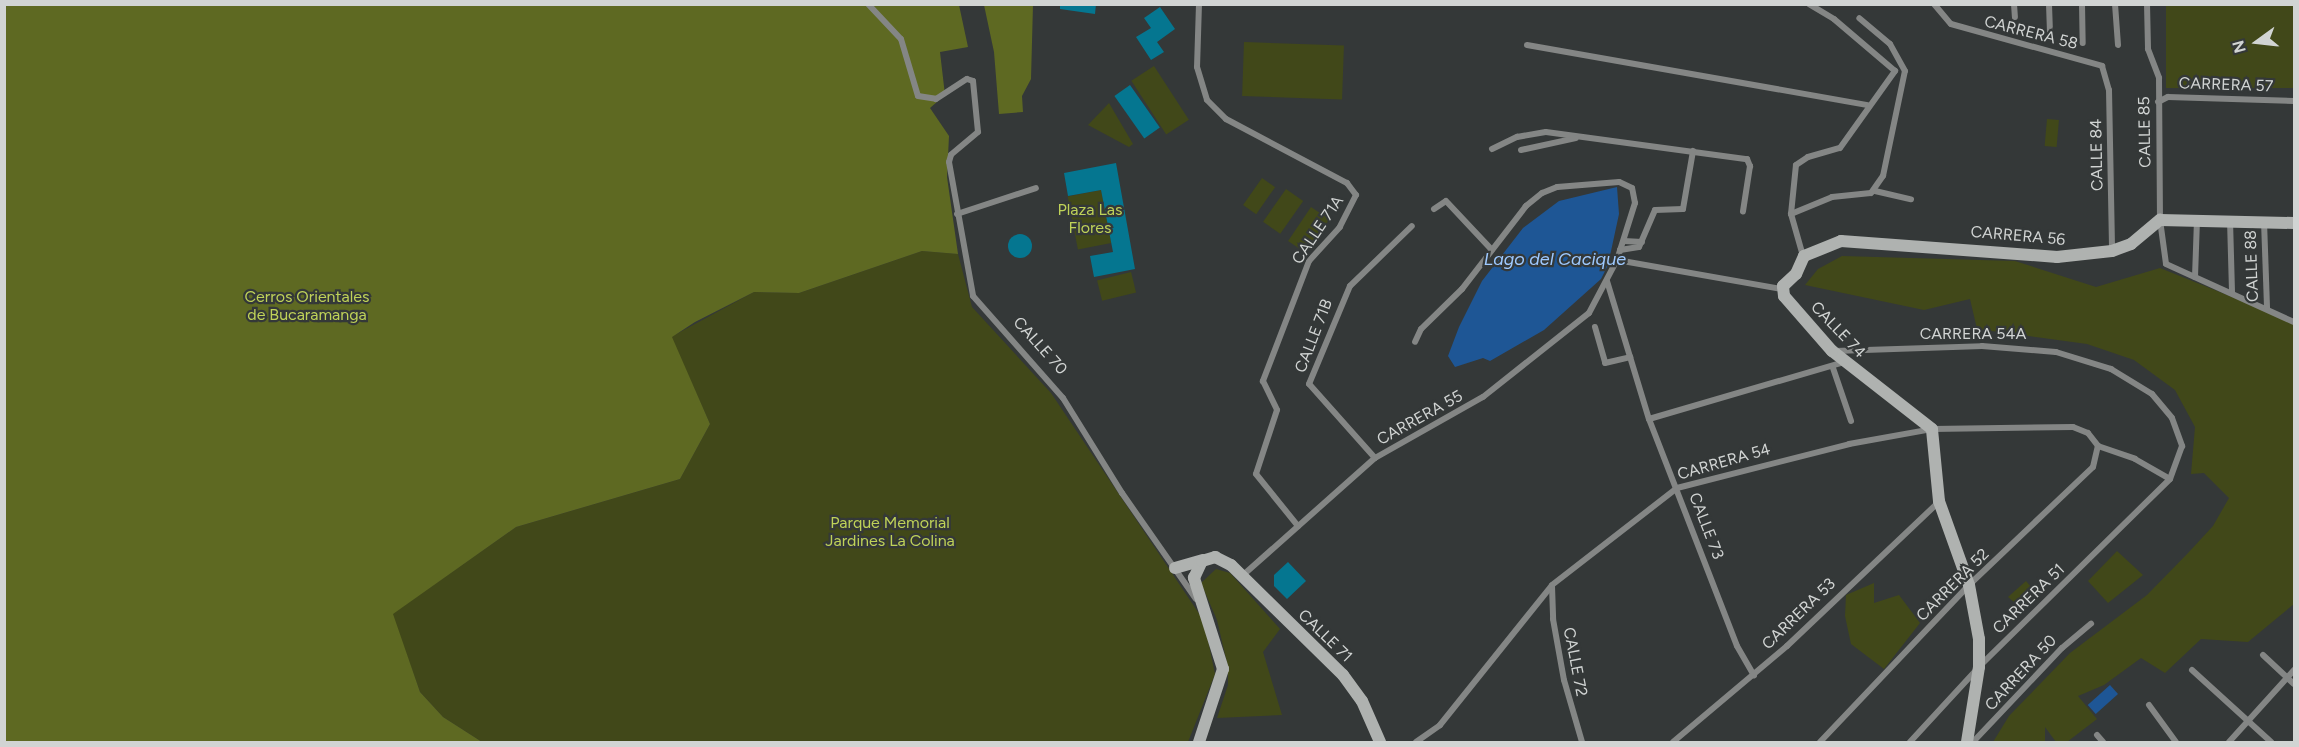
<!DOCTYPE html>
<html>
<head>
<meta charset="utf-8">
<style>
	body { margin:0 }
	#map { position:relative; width:2299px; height:747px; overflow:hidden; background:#343838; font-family:Figtree,sans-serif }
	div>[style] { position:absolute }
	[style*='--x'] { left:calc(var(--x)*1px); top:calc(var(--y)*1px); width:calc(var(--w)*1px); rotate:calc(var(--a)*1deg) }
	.green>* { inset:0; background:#414819; transform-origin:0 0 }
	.forest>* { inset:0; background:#5e6922 }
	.water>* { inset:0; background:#1e5695; transform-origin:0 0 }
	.building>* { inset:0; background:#057690; transform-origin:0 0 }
	.round { border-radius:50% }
	.street>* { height:6px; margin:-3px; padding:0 3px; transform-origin:3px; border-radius:3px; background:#848685 }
	.secondary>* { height:12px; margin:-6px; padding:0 6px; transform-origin:6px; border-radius:6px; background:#afb2b0 }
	span { translate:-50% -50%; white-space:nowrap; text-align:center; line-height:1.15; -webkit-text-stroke:4.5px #343838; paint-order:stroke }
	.street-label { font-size:16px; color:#d1d4d3 }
	.park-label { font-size:16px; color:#bfd258 }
	.water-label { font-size:18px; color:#9ec9ff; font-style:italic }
	.frame { position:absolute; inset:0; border:6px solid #d1d4d3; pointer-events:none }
	.north { position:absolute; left:2227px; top:12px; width:60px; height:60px; -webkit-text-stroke:4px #343838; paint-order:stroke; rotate:255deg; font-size:16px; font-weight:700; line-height:24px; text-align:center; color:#d1d4d3 }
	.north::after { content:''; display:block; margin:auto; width:21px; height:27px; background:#d1d4d3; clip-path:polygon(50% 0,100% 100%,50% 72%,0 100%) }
</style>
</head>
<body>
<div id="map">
	<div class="green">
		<i style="left:2166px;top:5px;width:128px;height:83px"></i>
		<i style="left:1244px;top:42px;width:100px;height:54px;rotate:2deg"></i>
		<i style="left:1154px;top:66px;width:64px;height:27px;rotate:57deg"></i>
		<i style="clip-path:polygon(1109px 103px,1133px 144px,1129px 147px,1088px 125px)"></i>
		<i style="left:2047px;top:119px;width:12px;height:27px;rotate:5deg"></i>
		<i style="left:1262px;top:178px;width:16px;height:33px;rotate:35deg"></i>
		<i style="left:1286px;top:189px;width:21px;height:40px;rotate:35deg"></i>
		<i style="left:1101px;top:190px;width:54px;height:34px;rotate:79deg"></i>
		<i style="left:1311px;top:207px;width:22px;height:41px;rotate:34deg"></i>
		<i style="clip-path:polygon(922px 251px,958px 254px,972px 307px,1051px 393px,1204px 621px,1215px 674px,1188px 742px,482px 742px,443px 717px,420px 692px,392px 614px,516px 527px,680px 479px,710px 424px,671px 337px,754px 292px,799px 293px)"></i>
		<i style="clip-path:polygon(1842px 256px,2015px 261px,2096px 287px,2160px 268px,2294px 322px,2294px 604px,2248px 642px,2201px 639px,2165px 673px,2141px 658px,2104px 685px,2078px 696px,2097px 719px,2067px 742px,2056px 742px,2045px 727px,2045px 742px,1993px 742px,2009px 716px,2070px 653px,2147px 595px,2188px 553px,2213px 526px,2229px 498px,2204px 473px,2191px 474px,2195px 427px,2175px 390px,2134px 360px,2087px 344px,1977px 329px,1970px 299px,1924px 310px,1805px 285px,1818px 269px)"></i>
		<i style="left:1131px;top:272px;width:21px;height:35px;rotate:76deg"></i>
		<i style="clip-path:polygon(2117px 551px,2143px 575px,2108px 603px,2088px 581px)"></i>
		<i style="clip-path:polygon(1216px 569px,1230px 573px,1280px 629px,1263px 652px,1282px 715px,1217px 718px,1228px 685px,1228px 667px,1217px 620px,1201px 583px)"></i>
		<i style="clip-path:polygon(2026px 581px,2037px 594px,2022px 609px,2008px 597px)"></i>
		<i style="clip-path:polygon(1874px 583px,1874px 603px,1899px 595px,1920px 623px,1884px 669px,1851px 644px,1845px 616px,1846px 595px)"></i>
	</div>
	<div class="forest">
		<i style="clip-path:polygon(4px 5px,959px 5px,968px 47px,940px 52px,945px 95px,930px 108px,949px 136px,947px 177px,958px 254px,922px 251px,799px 293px,754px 292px,695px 322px,672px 337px,710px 424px,680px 479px,516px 527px,393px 614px,420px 692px,443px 717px,482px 742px,5px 742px)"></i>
		<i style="clip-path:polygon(984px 5px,1033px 5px,1031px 79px,1022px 96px,1023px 112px,999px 114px,994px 52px)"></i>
	</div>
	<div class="water">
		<i style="clip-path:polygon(1617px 187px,1619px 214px,1608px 265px,1601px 279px,1544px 330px,1490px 361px,1483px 358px,1455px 367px,1448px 356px,1459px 327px,1482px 281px,1523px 228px,1559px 201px)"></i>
		<i style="left:2110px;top:685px;width:12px;height:30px;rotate:48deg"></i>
	</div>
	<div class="building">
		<i style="clip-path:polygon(1060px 4px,1096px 4px,1095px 14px,1060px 9px)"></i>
		<i style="clip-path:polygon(1160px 7px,1175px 29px,1157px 42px,1164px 52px,1151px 60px,1136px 37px,1151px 28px,1144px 18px)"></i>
		<i style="left:1130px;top:85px;width:52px;height:19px;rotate:55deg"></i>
		<i style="clip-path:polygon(1116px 163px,1135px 269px,1094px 277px,1090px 256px,1113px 252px,1101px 190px,1068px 196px,1064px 173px)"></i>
		<i class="round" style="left:1008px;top:234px;width:24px;height:24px"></i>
		<i style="clip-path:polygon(1288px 562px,1306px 581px,1287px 599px,1274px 586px,1274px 575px)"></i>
	</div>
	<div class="street">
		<i style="--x:868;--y:4;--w:48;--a:46.7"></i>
		<i style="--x:901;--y:39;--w:59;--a:73.4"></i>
		<i style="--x:918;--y:96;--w:18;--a:9"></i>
		<i style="--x:936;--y:99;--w:37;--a:-33"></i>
		<i style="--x:967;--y:79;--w:6;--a:18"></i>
		<i style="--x:973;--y:81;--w:51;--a:84.4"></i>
		<i style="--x:978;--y:132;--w:35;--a:140"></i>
		<i style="--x:951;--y:155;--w:7;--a:106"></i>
		<i style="--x:949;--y:162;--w:136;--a:79.8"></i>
		<i style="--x:973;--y:296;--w:136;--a:48.6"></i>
		<i style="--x:1063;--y:398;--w:112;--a:58.2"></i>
		<i style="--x:1122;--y:493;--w:129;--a:55.1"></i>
		<i style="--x:1199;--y:4;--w:63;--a:91.8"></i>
		<i style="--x:1197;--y:67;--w:34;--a:73"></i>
		<i style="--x:1207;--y:100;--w:27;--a:45"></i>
		<i style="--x:1226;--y:119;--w:137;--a:27.9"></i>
		<i style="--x:1347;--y:183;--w:15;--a:53"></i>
		<i style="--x:1356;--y:195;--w:36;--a:117"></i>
		<i style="--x:1340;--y:227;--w:46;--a:132.4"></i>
		<i style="--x:1309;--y:261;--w:129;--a:111"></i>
		<i style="--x:1263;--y:381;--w:32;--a:64"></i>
		<i style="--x:1277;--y:410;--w:67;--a:108.2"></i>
		<i style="--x:1256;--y:474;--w:67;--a:51.1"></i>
		<i style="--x:1934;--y:4;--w:26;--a:50"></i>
		<i style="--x:1951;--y:24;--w:157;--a:15.5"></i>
		<i style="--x:2102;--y:66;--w:25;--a:74"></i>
		<i style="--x:2109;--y:90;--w:161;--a:88.9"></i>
		<i style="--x:2014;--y:4;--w:13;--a:86"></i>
		<i style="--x:2049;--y:4;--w:33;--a:88"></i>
		<i style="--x:2082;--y:4;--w:39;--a:89"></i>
		<i style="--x:2115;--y:4;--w:41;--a:85.8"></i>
		<i style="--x:2147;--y:4;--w:45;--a:88.7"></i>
		<i style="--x:2148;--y:49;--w:31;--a:69"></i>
		<i style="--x:2159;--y:78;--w:142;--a:89.6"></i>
		<i style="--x:2160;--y:220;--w:44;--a:82.2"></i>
		<i style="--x:2166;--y:264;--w:141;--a:24.4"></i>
		<i style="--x:1527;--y:45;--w:346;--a:10"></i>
		<i style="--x:2158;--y:102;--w:11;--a:-27"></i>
		<i style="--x:2168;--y:97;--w:126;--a:1.8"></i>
		<i style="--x:1492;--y:149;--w:28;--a:-26"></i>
		<i style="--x:1517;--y:137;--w:29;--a:-10"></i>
		<i style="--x:1546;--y:132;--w:203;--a:7.7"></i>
		<i style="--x:1747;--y:159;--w:8;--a:67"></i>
		<i style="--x:1750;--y:166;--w:46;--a:98.8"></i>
		<i style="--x:1521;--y:150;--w:56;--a:-12.3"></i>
		<i style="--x:1875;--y:191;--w:37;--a:13"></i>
		<i style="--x:1434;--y:209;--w:14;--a:-34"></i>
		<i style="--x:1446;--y:201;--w:67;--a:46.8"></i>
		<i style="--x:957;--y:214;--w:83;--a:-18.2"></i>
		<i style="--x:1791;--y:214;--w:44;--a:-22.5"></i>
		<i style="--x:1832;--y:197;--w:39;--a:-6"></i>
		<i style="--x:1871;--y:193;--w:21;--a:-55"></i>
		<i style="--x:1883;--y:176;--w:107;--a:-78.2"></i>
		<i style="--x:1905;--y:71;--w:31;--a:-119"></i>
		<i style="--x:1890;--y:44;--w:40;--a:-140"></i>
		<i style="--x:2230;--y:220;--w:73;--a:88.4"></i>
		<i style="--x:2264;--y:221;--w:88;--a:88"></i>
		<i style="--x:1624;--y:241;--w:18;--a:3"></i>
		<i style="--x:1620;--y:250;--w:19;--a:-9"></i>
		<i style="--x:1639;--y:247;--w:40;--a:-66.6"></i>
		<i style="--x:1655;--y:210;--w:28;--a:-2"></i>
		<i style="--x:1683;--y:209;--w:59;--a:-80.2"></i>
		<i style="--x:1803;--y:256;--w:44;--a:-105.9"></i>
		<i style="--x:1791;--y:214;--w:49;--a:-84.2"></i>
		<i style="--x:1796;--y:165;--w:14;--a:-34"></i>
		<i style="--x:1808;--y:157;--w:33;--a:-16"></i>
		<i style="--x:1840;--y:148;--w:95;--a:-54.5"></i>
		<i style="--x:1895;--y:71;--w:80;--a:-139.6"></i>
		<i style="--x:1834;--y:19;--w:29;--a:-149"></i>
		<i style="--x:1617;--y:260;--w:168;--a:10"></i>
		<i style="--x:2195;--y:277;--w:58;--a:-88"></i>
		<i style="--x:1607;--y:281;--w:144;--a:73.1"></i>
		<i style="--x:1649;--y:419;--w:243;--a:68.8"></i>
		<i style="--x:1737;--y:646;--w:34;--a:60"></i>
		<i style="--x:1595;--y:327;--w:37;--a:74"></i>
		<i style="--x:1605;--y:363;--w:26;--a:-13"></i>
		<i style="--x:1835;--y:351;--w:147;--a:-1.9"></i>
		<i style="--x:1982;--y:346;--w:74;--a:4.6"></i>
		<i style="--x:2056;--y:352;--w:58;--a:17.2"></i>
		<i style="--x:2111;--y:369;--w:48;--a:31.4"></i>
		<i style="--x:2152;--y:394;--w:31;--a:50"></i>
		<i style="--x:2172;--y:418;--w:30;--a:70"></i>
		<i style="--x:2182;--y:446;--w:35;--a:110"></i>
		<i style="--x:2170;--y:479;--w:268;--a:135.5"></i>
		<i style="--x:1979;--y:667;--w:102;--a:132.6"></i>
		<i style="--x:1833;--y:368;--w:56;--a:71.2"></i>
		<i style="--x:1649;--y:419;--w:203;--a:-16.3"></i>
		<i style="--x:2098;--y:446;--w:39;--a:19"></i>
		<i style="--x:2135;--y:459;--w:40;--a:29.7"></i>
		<i style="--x:1375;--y:458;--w:99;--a:-131.7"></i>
		<i style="--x:1309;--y:384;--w:106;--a:-67.3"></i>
		<i style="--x:1350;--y:286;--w:86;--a:-44.1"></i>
		<i style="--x:1242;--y:576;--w:178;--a:-41.6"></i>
		<i style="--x:1375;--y:458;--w:124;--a:-29.5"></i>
		<i style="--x:1483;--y:397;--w:135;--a:-38.4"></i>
		<i style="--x:1589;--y:313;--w:60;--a:-62.2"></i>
		<i style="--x:1617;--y:260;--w:60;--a:-72.5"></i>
		<i style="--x:1635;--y:203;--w:15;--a:-101"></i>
		<i style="--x:1632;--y:188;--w:14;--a:-155"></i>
		<i style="--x:1619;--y:182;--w:62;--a:175.4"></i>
		<i style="--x:1557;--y:187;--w:16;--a:158"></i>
		<i style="--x:1542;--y:193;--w:21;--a:141"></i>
		<i style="--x:1526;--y:206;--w:105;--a:127.6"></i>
		<i style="--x:1462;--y:289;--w:57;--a:135.7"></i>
		<i style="--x:1421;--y:329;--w:14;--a:115"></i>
		<i style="--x:1552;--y:586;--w:33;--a:88"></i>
		<i style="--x:1553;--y:619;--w:62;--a:79.8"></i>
		<i style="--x:1564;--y:680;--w:65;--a:73.8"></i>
		<i style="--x:2263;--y:655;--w:42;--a:43.1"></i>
		<i style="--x:2192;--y:670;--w:107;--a:42.3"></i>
		<i style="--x:2149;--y:705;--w:46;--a:53.9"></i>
		<i style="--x:2097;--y:735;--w:9;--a:49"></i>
		<i style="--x:1416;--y:742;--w:29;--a:-35"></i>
		<i style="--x:1440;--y:725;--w:179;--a:-51.3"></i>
		<i style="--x:1552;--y:585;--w:158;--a:-37.8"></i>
		<i style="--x:1677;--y:488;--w:178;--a:-14.3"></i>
		<i style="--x:1849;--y:444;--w:84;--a:-10.2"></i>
		<i style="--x:1932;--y:429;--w:141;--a:-0.8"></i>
		<i style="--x:2073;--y:427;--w:16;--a:22"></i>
		<i style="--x:2088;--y:433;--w:16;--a:52"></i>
		<i style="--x:1673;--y:742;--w:149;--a:-40.1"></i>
		<i style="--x:1787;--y:646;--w:209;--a:-43.5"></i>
		<i style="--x:1820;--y:742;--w:216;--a:-46.5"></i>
		<i style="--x:1969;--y:585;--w:171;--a:-43.6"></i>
		<i style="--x:2093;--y:467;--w:22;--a:-77"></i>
		<i style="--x:1973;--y:742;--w:129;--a:-46.6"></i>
		<i style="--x:2062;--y:648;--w:38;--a:-40"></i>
		<i style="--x:2229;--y:742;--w:97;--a:-47.9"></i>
	</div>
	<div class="secondary">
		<i style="--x:1175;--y:568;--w:29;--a:-16"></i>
		<i style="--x:1199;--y:742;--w:77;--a:-71.8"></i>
		<i style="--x:1223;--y:669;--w:96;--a:-107.7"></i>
		<i style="--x:1194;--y:578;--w:19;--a:-65"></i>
		<i style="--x:1202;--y:561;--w:14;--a:-17"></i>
		<i style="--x:1215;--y:557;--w:18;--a:27"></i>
		<i style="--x:1231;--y:565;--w:157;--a:44.5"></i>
		<i style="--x:1343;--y:675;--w:32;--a:54"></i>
		<i style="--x:1362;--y:701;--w:45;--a:66.3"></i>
		<i style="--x:1967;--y:742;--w:76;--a:-80.9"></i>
		<i style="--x:1979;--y:667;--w:28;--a:-90"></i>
		<i style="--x:1979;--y:639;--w:55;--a:-100.5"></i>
		<i style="--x:1969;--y:585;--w:89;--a:-109.7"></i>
		<i style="--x:1939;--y:501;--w:72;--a:-95.6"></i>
		<i style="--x:1932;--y:429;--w:127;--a:-142"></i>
		<i style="--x:1832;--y:351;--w:73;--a:-131.1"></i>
		<i style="--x:1784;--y:296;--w:10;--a:-96"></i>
		<i style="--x:1783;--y:286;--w:18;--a:-43"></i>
		<i style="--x:1796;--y:274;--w:20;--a:-66"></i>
		<i style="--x:1804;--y:256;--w:40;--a:-22"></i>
		<i style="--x:1841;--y:241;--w:217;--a:4.2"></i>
		<i style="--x:2057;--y:257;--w:55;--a:-6.2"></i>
		<i style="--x:2112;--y:251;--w:20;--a:-20"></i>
		<i style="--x:2131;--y:244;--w:38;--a:-40"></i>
		<i style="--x:2160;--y:220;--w:134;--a:1.3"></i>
	</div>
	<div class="street-label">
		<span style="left:2031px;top:33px;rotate:14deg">CARRERA 58</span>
		<span style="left:2226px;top:85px;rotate:2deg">CARRERA 57</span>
		<span style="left:2145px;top:132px;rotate:-91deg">CALLE 85</span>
		<span style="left:2097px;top:155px;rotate:-91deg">CALLE 84</span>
		<span style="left:1318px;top:230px;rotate:-56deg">CALLE 71A</span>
		<span style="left:2018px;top:236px;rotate:5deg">CARRERA 56</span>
		<span style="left:2252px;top:266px;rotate:-92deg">CALLE 88</span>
		<span style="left:1838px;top:330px;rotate:46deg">CALLE 74</span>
		<span style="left:1973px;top:334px">CARRERA 54A</span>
		<span style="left:1314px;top:336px;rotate:-69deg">CALLE 71B</span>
		<span style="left:1040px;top:346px;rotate:48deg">CALLE 70</span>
		<span style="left:1420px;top:418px;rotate:-29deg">CARRERA 55</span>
		<span style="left:1724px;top:462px;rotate:-16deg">CARRERA 54</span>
		<span style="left:1706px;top:526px;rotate:69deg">CALLE 73</span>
		<span style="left:1953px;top:585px;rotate:-45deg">CARRERA 52</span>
		<span style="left:2029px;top:599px;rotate:-44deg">CARRERA 51</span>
		<span style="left:1799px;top:614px;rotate:-44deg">CARRERA 53</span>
		<span style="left:1325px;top:636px;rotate:44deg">CALLE 71</span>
		<span style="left:1575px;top:662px;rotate:79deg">CALLE 72</span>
		<span style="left:2021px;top:673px;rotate:-47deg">CARRERA 50</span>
	</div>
	<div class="park-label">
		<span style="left:1090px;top:219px">Plaza Las<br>Flores</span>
		<span style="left:307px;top:306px">Cerros Orientales<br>de Bucaramanga</span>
		<span style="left:890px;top:532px">Parque Memorial<br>Jardines La Colina</span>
	</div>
	<div class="water-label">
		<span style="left:1555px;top:259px">Lago del Cacique</span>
	</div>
	<div class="frame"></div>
	<div class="north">N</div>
</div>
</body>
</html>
